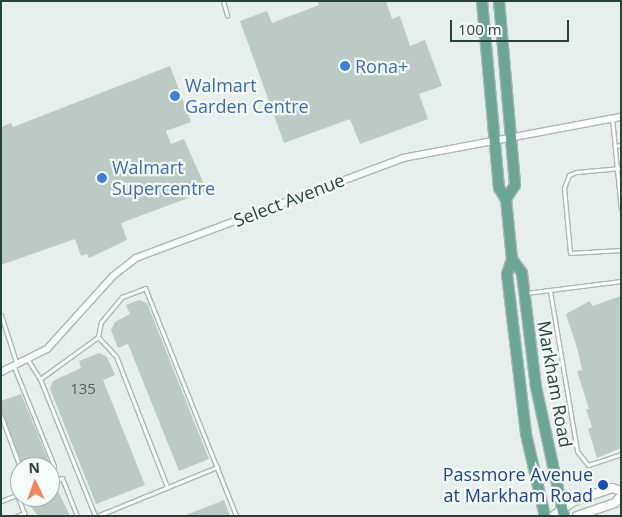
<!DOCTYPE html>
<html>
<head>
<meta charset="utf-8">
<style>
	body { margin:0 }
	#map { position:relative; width:622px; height:517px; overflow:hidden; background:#e6efeb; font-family:"Open Sans",sans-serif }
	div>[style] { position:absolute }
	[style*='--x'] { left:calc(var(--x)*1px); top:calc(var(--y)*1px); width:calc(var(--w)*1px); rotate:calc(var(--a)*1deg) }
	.building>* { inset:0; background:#bbcac4 }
	.roads { filter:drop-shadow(1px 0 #a8b8b2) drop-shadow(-1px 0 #a8b8b2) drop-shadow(0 1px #a8b8b2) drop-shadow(0 -1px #a8b8b2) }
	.service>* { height:3px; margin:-1.5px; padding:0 1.5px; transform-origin:1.5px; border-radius:1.5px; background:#fff }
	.minor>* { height:6px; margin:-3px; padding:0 3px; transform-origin:3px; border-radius:3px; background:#fff }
	.tertiary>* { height:8px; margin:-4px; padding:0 4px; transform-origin:4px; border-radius:4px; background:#fff }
	.primary>* { height:10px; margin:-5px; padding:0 5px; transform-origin:5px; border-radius:5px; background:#6aa596 }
	.dots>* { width:14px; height:14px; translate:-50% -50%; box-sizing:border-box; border:2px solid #f7fbf9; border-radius:50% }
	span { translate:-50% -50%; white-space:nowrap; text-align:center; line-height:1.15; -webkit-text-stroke:4.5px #f7fbf9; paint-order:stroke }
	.number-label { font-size:15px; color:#4a645c }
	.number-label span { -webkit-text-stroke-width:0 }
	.shop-label { font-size:18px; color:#366cbe }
	.left { translate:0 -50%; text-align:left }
	.street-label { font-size:18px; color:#24423a }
	.transit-label { font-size:18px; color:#164399 }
	.right { translate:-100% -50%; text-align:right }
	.frame { position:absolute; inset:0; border:2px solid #24423a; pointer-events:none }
	.north { position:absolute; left:10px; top:457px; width:50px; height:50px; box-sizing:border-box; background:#f7fbf9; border:1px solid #a3b1ad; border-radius:50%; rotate:357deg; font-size:14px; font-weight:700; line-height:20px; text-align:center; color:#24423a }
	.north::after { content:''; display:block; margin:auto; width:18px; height:22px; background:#f4845f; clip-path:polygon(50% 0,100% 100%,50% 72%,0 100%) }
	.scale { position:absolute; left:450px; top:20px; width:119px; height:22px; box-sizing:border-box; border:2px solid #24423a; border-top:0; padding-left:6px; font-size:15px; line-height:18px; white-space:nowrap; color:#24423a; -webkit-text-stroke:4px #f7fbf9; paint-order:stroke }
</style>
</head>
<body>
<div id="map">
	<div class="building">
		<i style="clip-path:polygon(318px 1px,386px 1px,392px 19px,400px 16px,410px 46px,425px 40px,442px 86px,419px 94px,428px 119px,360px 144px,350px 119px,284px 143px,240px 21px,267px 11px,272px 23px,319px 5px)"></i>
		<i style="clip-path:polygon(170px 66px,191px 122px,166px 131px,171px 144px,184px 139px,207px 191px,121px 223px,127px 240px,89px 258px,87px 254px,81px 256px,75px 239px,1px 265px,1px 127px,11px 123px,13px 127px)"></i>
		<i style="clip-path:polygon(621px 296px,621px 448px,597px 458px,588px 429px,592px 427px,586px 409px,589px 409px,577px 371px,582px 370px,578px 351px,566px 314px,590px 301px,592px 306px)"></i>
		<i style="clip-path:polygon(139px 300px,147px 303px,209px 459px,179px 471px,128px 344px,118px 348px,111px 330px,115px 322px,130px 314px,126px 305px)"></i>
		<i style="clip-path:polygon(99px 353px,107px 357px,115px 375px,103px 380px,145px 485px,96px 504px,50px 389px,53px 381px,81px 368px,79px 361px)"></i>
		<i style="clip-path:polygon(21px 394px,50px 464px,47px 467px,23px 467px,1px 410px,1px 401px)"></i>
		<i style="clip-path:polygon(55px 485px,70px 516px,38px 516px,23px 497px,50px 497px,50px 487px)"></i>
		<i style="clip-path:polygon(224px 500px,230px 516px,186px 516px,186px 515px)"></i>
	</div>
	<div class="roads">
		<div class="service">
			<i style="--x:223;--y:1;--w:15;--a:74"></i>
			<i style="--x:612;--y:118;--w:91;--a:84.4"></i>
			<i style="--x:615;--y:146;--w:6;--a:-9"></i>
			<i style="--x:621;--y:168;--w:45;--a:174.9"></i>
			<i style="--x:576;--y:172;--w:8;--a:157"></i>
			<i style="--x:569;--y:175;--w:14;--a:111"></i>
			<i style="--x:564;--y:188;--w:65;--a:84.7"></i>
			<i style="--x:570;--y:253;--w:51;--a:-3.4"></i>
			<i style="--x:550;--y:291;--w:162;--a:80.4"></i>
			<i style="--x:577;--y:451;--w:18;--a:52"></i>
			<i style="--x:588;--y:465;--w:35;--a:-18"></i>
			<i style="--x:526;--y:293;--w:96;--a:-7.2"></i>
			<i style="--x:1;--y:315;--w:52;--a:72.3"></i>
			<i style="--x:98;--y:337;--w:26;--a:47"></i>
			<i style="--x:116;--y:356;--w:141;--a:68.7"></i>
			<i style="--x:28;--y:360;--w:22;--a:58"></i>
			<i style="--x:40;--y:379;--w:148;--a:68.1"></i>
			<i style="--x:14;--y:367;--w:107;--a:68"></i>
			<i style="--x:54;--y:466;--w:4;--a:153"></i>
			<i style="--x:40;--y:379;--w:72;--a:-35.9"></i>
			<i style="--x:98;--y:337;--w:15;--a:-79"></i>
			<i style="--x:101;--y:322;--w:33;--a:-50"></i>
			<i style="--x:122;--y:297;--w:25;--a:-21"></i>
			<i style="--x:145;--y:288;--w:245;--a:68.2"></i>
			<i style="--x:1;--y:416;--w:54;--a:69.6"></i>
			<i style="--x:50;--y:482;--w:13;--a:-18"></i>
			<i style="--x:62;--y:478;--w:41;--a:68.5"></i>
			<i style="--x:1;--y:501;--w:17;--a:-21"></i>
			<i style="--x:17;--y:495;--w:22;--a:69"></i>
			<i style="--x:17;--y:516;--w:8;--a:-23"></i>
			<i style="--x:97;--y:516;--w:130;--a:-22.2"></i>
		</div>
		<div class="minor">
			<i style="--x:1;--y:372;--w:51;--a:-26.6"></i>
			<i style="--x:47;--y:349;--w:98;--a:-47.9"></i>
			<i style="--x:113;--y:276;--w:29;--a:-38"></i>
			<i style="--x:136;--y:258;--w:285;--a:-20.5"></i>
			<i style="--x:403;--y:158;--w:222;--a:-10.7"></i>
		</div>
		<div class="tertiary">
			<i style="--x:553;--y:516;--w:24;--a:-36"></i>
			<i style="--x:572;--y:502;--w:42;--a:-19.3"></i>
			<i style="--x:612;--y:488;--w:9;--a:18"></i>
			<i style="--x:577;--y:516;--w:40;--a:-18.9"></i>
			<i style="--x:615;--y:503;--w:9;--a:-49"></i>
		</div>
		<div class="primary">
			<i style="--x:482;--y:1;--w:188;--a:84.8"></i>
			<i style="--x:499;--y:188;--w:13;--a:58"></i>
			<i style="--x:506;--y:199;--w:60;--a:84.3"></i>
			<i style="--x:512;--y:259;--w:16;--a:108"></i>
			<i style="--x:507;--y:274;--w:161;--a:83.2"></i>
			<i style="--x:526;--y:434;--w:84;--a:77"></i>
			<i style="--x:499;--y:1;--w:185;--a:85"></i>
			<i style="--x:515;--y:185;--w:17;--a:123"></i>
			<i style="--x:512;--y:259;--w:17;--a:54"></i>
			<i style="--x:522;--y:273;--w:115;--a:83"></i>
			<i style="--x:536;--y:387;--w:132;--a:77.8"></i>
		</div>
	</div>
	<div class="dots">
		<i style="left:345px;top:66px;background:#3f7fe0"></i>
		<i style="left:175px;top:96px;background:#3f7fe0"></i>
		<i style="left:102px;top:178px;background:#3f7fe0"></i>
		<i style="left:603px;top:485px;background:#1a4fb4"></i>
	</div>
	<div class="number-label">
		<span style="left:83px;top:389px">135</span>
	</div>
	<div class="shop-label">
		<span class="left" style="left:355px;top:66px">Rona+</span>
		<span class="left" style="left:185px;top:96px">Walmart<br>Garden Centre</span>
		<span class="left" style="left:112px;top:178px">Walmart<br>Supercentre</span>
	</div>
	<div class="street-label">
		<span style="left:289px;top:200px;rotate:-21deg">Select Avenue</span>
		<span style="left:555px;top:384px;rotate:80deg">Markham Road</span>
	</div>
	<div class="transit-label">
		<span class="right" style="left:593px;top:485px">Passmore Avenue<br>at Markham Road</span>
	</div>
	<div class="frame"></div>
	<div class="north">N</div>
	<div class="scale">100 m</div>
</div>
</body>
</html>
